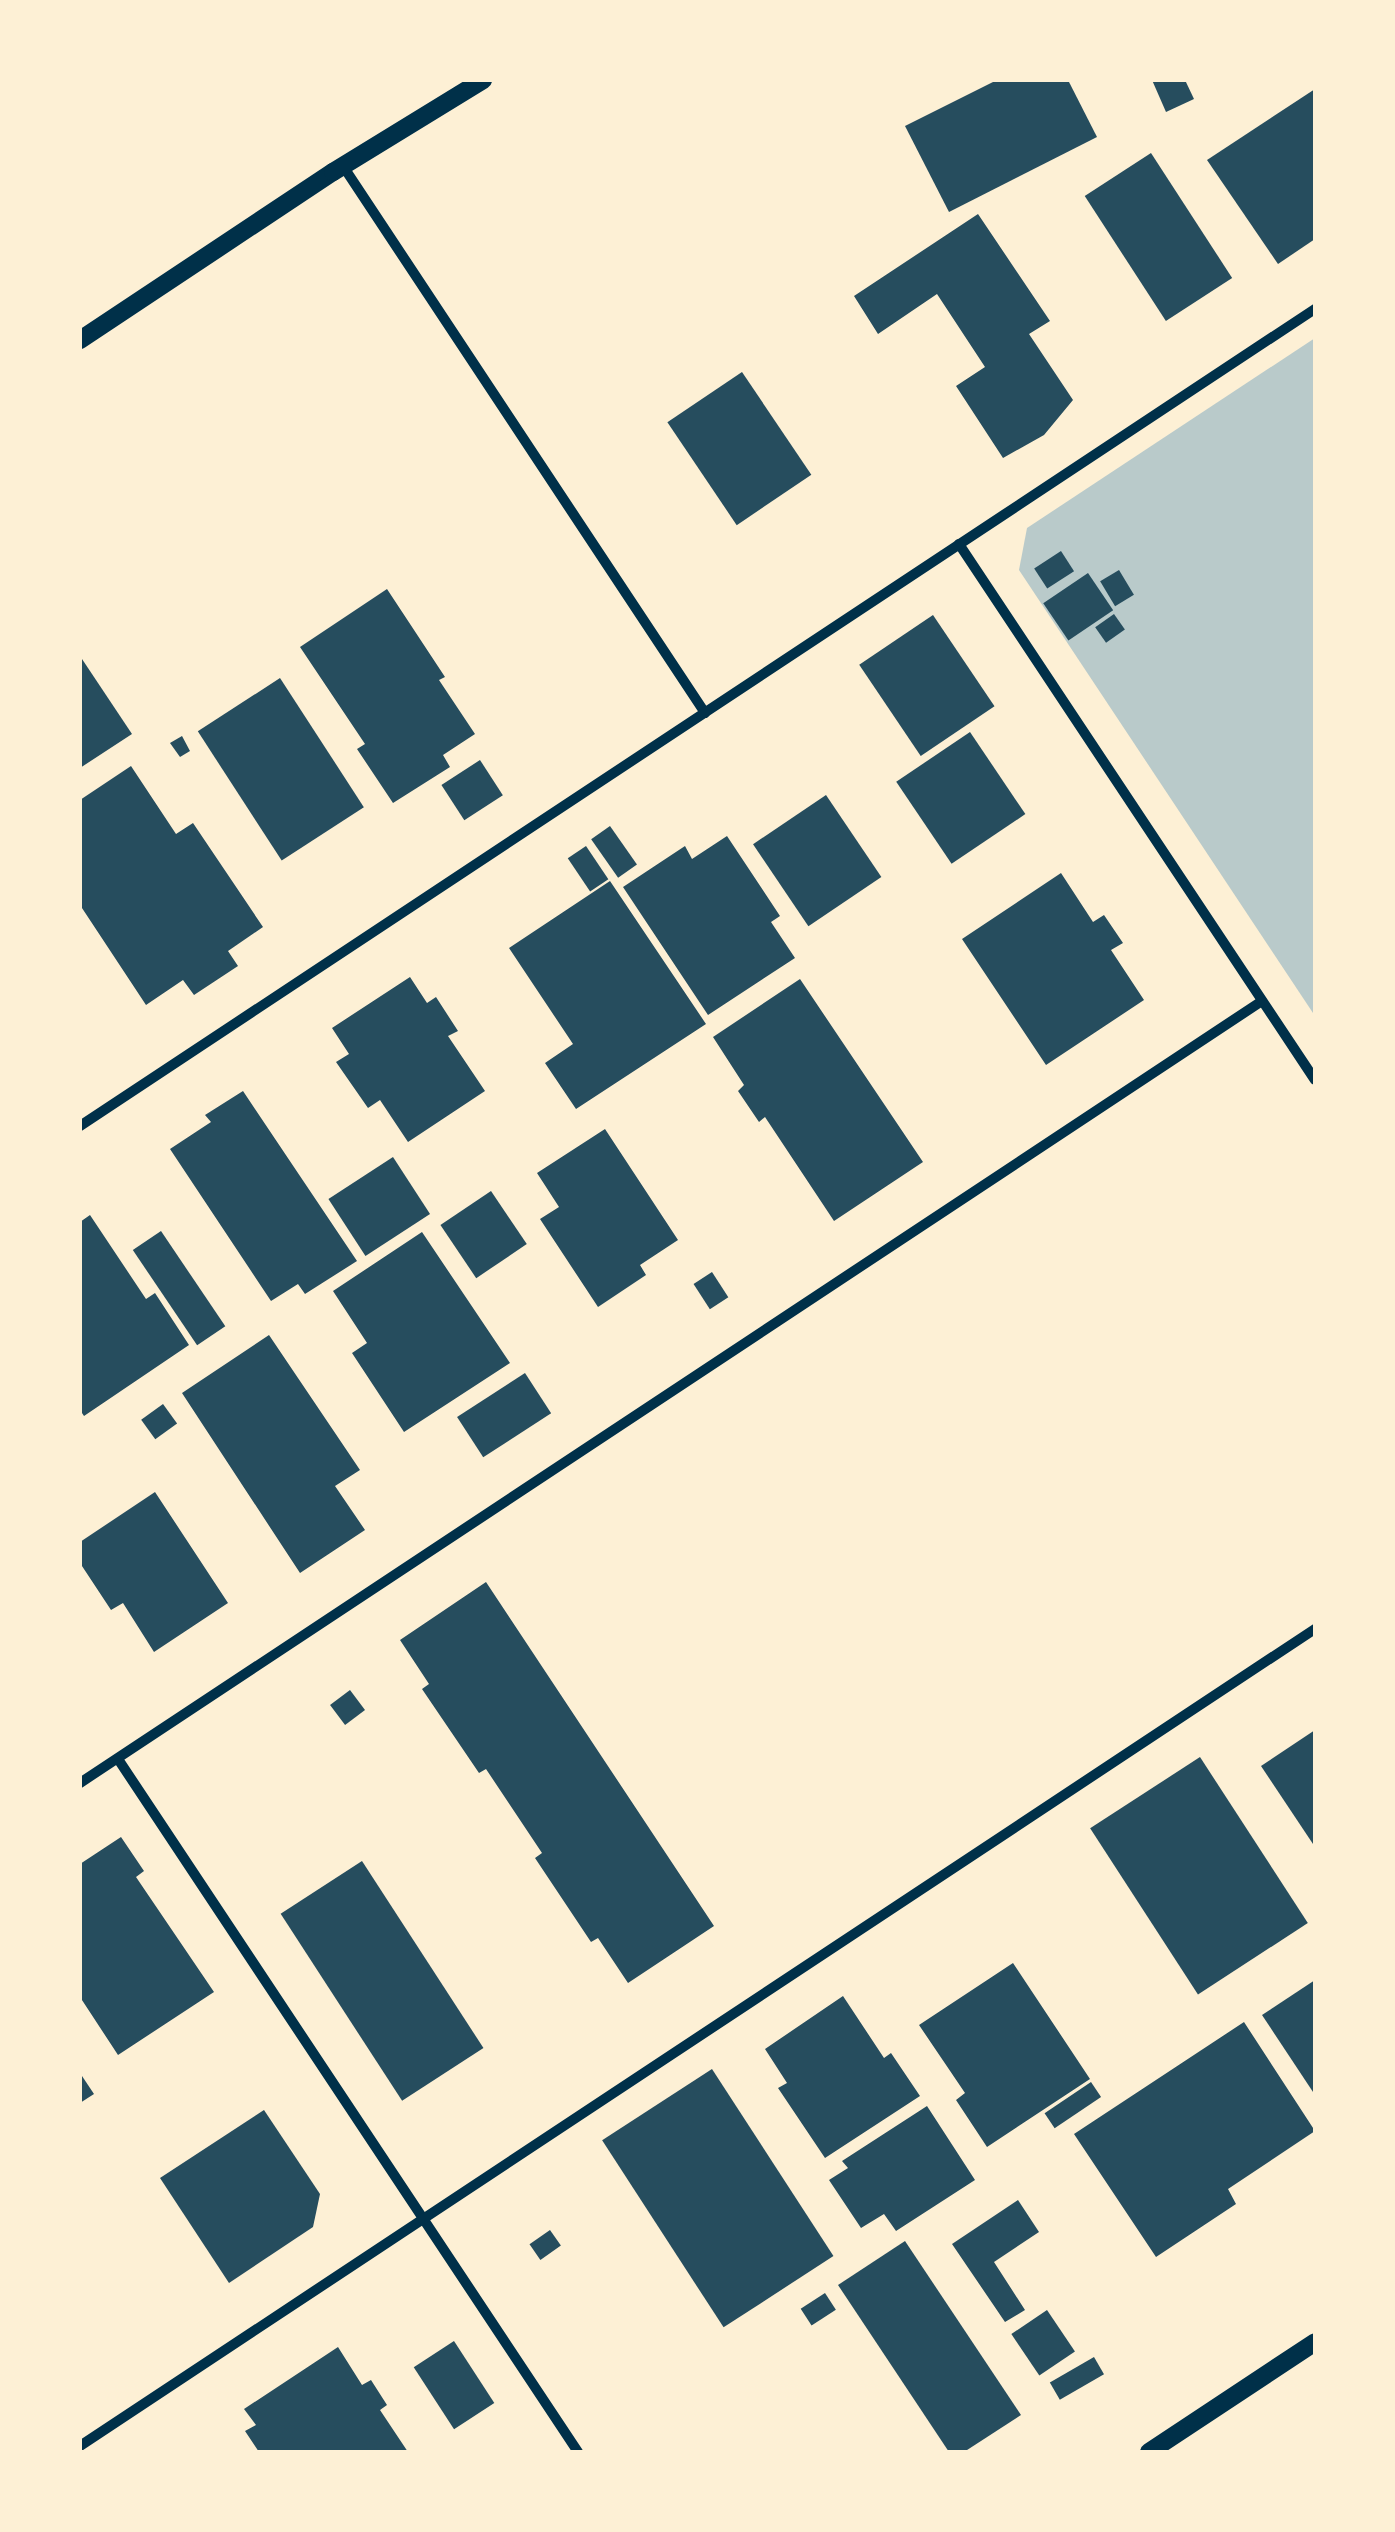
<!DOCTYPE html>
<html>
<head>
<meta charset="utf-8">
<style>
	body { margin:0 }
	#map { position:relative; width:1395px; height:2532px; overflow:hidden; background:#fdf0d5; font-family:"Nunito Sans",sans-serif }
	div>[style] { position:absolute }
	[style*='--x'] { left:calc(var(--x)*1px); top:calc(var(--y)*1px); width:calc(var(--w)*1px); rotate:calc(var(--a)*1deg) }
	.green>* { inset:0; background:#b9caca }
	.building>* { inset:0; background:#264d5e; transform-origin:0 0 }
	.minor>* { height:10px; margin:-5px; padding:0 5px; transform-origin:5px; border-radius:5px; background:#003049 }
	.tertiary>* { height:18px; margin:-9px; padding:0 9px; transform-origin:9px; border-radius:9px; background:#003049 }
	span { translate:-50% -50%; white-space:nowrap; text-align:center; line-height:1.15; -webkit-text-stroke:10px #fdf0d5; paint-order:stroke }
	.frame { position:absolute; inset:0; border:82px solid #fdf0d5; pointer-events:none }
</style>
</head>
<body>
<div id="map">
	<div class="green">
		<i style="clip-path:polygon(1315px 338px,1315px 1016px,1019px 570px,1027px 528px)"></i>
	</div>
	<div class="building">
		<i style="clip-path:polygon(997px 80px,1068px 80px,1097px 137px,949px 212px,905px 126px)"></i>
		<i style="clip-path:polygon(1152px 80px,1185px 80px,1194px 99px,1166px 112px)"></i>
		<i style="clip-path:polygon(1315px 89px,1315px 239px,1278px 264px,1207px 160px)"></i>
		<i style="left:1151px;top:153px;width:149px;height:79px;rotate:57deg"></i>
		<i style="clip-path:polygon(978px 214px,1050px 321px,1029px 334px,1073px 400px,1044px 435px,1003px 458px,956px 386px,985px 367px,937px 294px,878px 334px,854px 296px)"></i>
		<i style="left:742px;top:372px;width:124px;height:90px;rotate:56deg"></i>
		<i style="left:1061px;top:551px;width:24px;height:32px;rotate:57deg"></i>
		<i style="left:1119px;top:570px;width:29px;height:22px;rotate:59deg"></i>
		<i style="left:1088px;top:573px;width:45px;height:54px;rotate:56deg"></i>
		<i style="clip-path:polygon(387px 589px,445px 677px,439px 680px,475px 734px,443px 755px,450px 767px,393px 803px,357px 749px,365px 744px,300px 647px)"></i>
		<i style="left:1114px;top:614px;width:19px;height:23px;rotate:55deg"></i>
		<i style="left:933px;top:615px;width:110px;height:89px;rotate:56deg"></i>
		<i style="clip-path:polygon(80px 656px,132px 734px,80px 768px)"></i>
		<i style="left:280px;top:678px;width:154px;height:98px;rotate:57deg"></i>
		<i style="left:970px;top:732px;width:99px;height:89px;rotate:56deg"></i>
		<i style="clip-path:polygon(182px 736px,190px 751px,180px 757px,170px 743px)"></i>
		<i style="left:480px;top:760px;width:42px;height:46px;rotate:57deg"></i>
		<i style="clip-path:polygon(131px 766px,176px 834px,193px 823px,263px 927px,228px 951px,238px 966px,194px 995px,183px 980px,146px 1005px,80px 905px,80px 800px)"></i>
		<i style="left:826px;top:795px;width:99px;height:88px;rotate:56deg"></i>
		<i style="left:610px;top:826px;width:47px;height:23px;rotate:55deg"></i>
		<i style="clip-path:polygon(727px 836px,780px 916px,771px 922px,795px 958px,708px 1015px,623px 887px,685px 846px,692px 859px)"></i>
		<i style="left:586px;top:846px;width:40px;height:22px;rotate:56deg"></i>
		<i style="clip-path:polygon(1061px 873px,1093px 922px,1104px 915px,1123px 943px,1111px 950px,1144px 1000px,1046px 1065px,962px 939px)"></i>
		<i style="clip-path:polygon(610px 881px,706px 1024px,576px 1109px,545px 1063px,573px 1044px,509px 948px)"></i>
		<i style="clip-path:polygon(410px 977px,427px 1003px,436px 997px,458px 1031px,448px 1036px,485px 1091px,408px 1142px,380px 1100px,368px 1108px,336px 1062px,349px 1054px,332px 1028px)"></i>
		<i style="clip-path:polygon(800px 979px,923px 1162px,834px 1221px,765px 1117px,759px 1122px,738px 1091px,744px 1085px,713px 1037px)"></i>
		<i style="clip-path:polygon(243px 1091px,357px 1261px,305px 1294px,298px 1284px,271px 1301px,170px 1149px,211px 1122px,205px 1115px)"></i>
		<i style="clip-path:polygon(605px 1129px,678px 1240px,640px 1265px,646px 1275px,598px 1307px,540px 1219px,559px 1207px,537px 1173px)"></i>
		<i style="left:393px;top:1157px;width:68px;height:77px;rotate:57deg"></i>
		<i style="left:491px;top:1191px;width:64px;height:61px;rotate:56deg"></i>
		<i style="clip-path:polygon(90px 1215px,146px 1299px,155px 1293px,189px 1345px,84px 1416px,80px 1410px,80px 1222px)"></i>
		<i style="left:161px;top:1231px;width:115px;height:34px;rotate:56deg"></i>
		<i style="clip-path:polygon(422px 1232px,510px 1363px,404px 1432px,352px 1353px,367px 1343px,333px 1291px)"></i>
		<i style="left:712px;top:1272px;width:30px;height:22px;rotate:57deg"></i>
		<i style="clip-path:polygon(269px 1335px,360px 1470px,335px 1486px,365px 1530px,300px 1573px,182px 1393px)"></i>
		<i style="left:525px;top:1373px;width:48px;height:81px;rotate:57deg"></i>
		<i style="left:163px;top:1404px;width:24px;height:27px;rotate:54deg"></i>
		<i style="clip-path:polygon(155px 1492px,228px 1603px,154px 1652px,123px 1603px,111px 1610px,80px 1563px,80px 1542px)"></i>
		<i style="clip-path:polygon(486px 1582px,714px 1926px,628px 1983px,598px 1938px,591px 1942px,535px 1858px,542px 1853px,486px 1769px,479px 1773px,422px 1689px,429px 1684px,400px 1640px)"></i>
		<i style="left:350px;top:1690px;width:25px;height:25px;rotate:53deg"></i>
		<i style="clip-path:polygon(1315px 1730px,1315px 1847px,1261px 1766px)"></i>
		<i style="left:1200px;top:1757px;width:198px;height:131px;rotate:57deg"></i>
		<i style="clip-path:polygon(121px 1837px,144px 1871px,136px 1877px,214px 1992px,118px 2055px,80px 1997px,80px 1864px)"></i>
		<i style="left:362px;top:1861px;width:223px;height:97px;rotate:57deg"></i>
		<i style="clip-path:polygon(1013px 1963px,1090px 2079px,987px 2147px,956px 2100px,965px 2093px,919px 2025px)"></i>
		<i style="clip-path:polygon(1315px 1980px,1315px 2095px,1262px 2015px)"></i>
		<i style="clip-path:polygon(843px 1996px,884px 2058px,891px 2053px,920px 2096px,825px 2158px,778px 2088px,787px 2083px,765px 2049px)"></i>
		<i style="clip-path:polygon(1244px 2022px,1315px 2131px,1228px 2189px,1236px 2204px,1156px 2257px,1074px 2134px)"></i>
		<i style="left:712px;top:2069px;width:223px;height:131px;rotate:57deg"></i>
		<i style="clip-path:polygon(80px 2073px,94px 2094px,80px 2103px)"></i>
		<i style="left:1091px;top:2082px;width:18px;height:56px;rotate:56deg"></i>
		<i style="clip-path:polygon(927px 2106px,975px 2180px,896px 2231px,884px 2214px,861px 2228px,829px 2180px,848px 2168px,842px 2161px)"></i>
		<i style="clip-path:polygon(264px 2110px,320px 2194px,313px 2227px,229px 2283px,160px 2178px)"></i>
		<i style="clip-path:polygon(1018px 2200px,1039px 2232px,994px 2262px,1025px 2310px,1005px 2322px,952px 2244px)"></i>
		<i style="left:550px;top:2230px;width:19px;height:25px;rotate:55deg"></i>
		<i style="clip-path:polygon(905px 2241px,1021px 2415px,964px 2452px,949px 2452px,838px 2285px)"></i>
		<i style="left:825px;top:2293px;width:20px;height:29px;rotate:57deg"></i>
		<i style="left:1047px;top:2310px;width:50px;height:43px;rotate:56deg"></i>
		<i style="left:454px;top:2341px;width:74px;height:48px;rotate:57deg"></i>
		<i style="clip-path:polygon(338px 2347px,362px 2385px,371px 2380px,387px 2405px,380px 2410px,408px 2452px,259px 2452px,245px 2431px,256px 2425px,244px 2409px)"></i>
		<i style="left:1094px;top:2357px;width:20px;height:51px;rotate:60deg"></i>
	</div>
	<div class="minor">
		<i style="--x:343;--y:166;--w:656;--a:56.5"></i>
		<i style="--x:959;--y:544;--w:643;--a:56.41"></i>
		<i style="--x:80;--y:1126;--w:1481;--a:-33.49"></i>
		<i style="--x:118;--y:1759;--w:832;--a:56.42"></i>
		<i style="--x:80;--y:1783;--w:1417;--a:-33.49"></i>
		<i style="--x:80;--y:2446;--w:1481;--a:-33.49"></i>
	</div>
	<div class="tertiary">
		<i style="--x:80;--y:340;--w:304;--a:-33.6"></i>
		<i style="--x:333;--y:172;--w:176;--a:-31.5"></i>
		<i style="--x:1149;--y:2452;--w:199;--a:-33.5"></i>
	</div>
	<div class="frame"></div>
</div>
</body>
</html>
